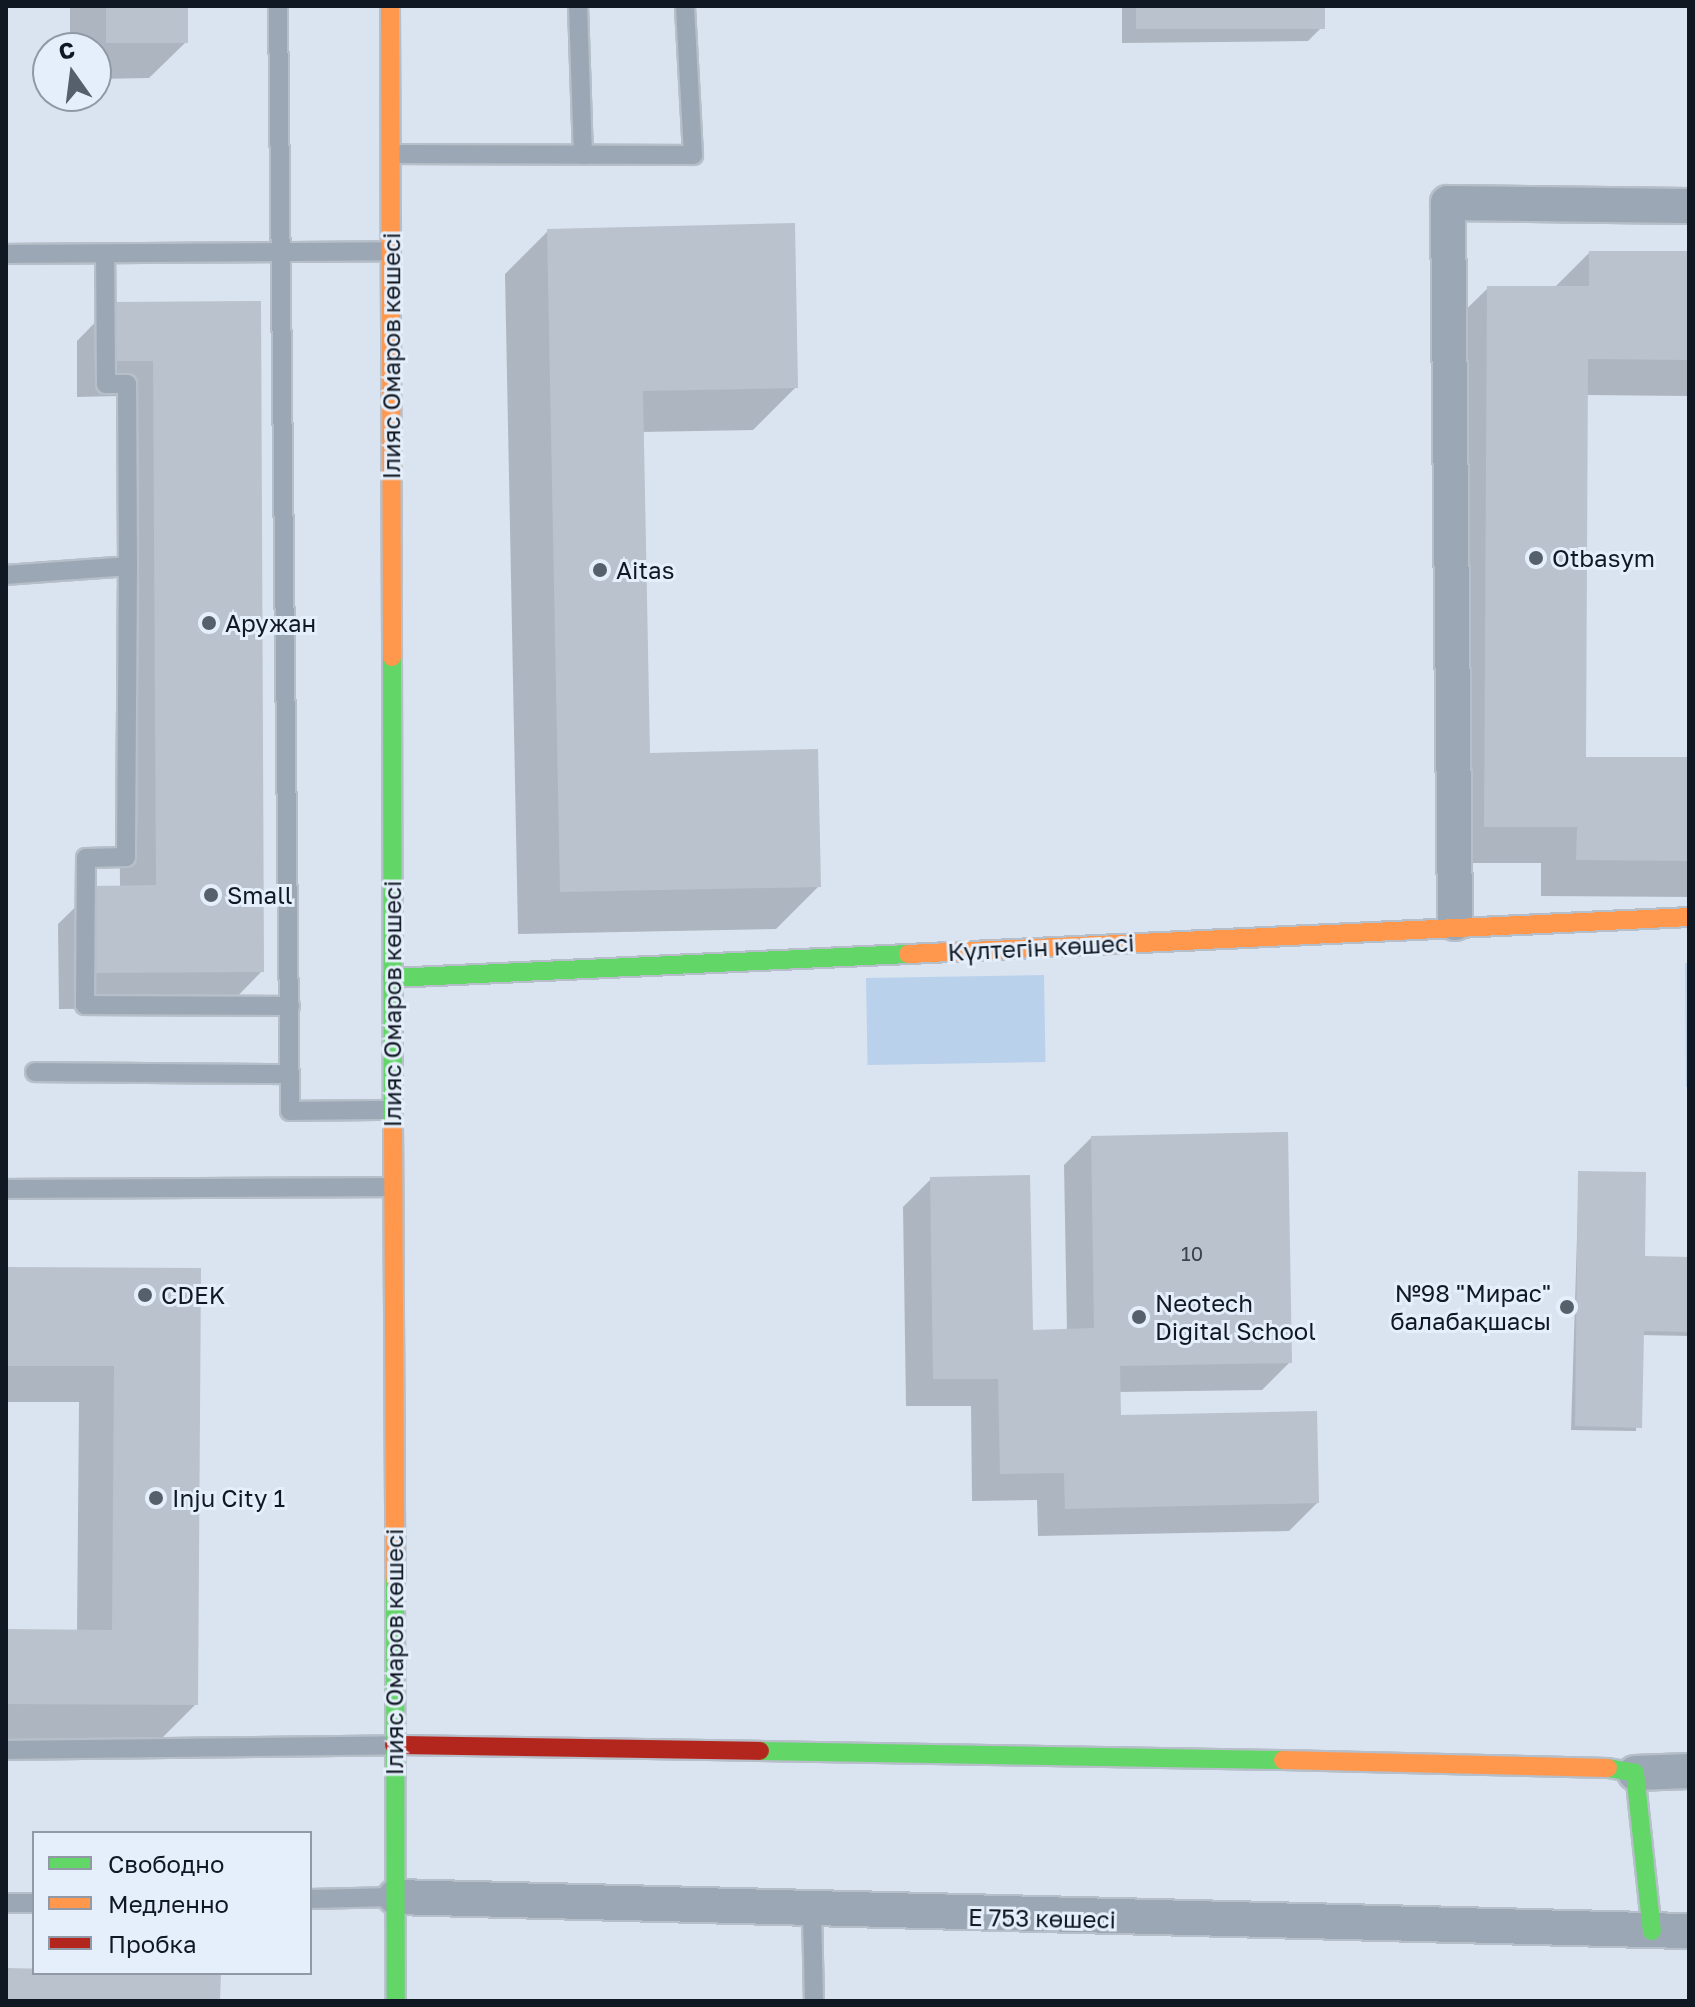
<!DOCTYPE html>
<html>
<head>
<meta charset="utf-8">
<style>
	body { margin:0 }
	#map { position:relative; width:1695px; height:2007px; overflow:hidden; background:#d9e4f0; font-family:"Golos Text",sans-serif }
	div>[style] { position:absolute }
	[style*='--x'] { left:calc(var(--x)*1px); top:calc(var(--y)*1px); width:calc(var(--w)*1px); rotate:calc(var(--a)*1deg) }
	.green>* { inset:0; background:#bad1eb; transform-origin:0 0 }
	.shadow>* { inset:0; background:#0003 }
	.building>* { inset:0; background:#b9c2cd; transform-origin:0 0 }
	.roads { filter:drop-shadow(2px 0 #b6bfc9) drop-shadow(-2px 0 #b6bfc9) drop-shadow(0 2px #b6bfc9) drop-shadow(0 -2px #b6bfc9) }
	.lane>* { height:18px; margin:-9px; padding:0 9px; transform-origin:9px; border-radius:9px; background:#9ba7b4 }
	.street>* { height:34px; margin:-17px; padding:0 17px; transform-origin:17px; border-radius:17px; background:#9ba7b4 }
	.fast>* { height:18px; margin:-9px; padding:0 9px; transform-origin:9px; border-radius:9px; background:#63d668 }
	.slow>* { height:18px; margin:-9px; padding:0 9px; transform-origin:9px; border-radius:9px; background:#ff974d }
	.jam>* { height:18px; margin:-9px; padding:0 9px; transform-origin:9px; border-radius:9px; background:#b3261e }
	.dots>* { width:22px; height:22px; translate:-50% -50%; box-sizing:border-box; border:4px solid #e5effb; border-radius:50% }
	span { translate:-50% -50%; white-space:nowrap; text-align:center; line-height:1.15; -webkit-text-stroke:6px #e5effb; paint-order:stroke }
	.number-label { font-size:20px; color:#3a434e }
	.number-label span { -webkit-text-stroke-width:0 }
	.street-label { font-size:24px; color:#101923 }
	.poi-label { font-size:24px; color:#101923 }
	.left { translate:0 -50%; text-align:left }
	.right { translate:-100% -50%; text-align:right }
	.frame { position:absolute; inset:0; border:8px solid #101923; pointer-events:none }
	.legend { position:absolute; left:32px; top:1831px; width:280px; height:144px; box-sizing:border-box; background:#e5effb; border:2px solid #9099a5; margin:0; padding:10px 14px; list-style:none; font-size:24px; color:#101923 }
	.legend li { display:flex; align-items:center; gap:16px; height:40px }
	.legend b { width:40px; border:2px solid #9099a5 }
	.north { position:absolute; left:32px; top:32px; width:80px; height:80px; box-sizing:border-box; background:#e5effb; border:2px solid #9099a5; border-radius:50%; rotate:346deg; font-size:22px; font-weight:700; line-height:32px; text-align:center; color:#101923 }
	.north::after { content:''; display:block; margin:auto; width:28px; height:36px; background:#56606b; clip-path:polygon(50% 0,100% 100%,50% 72%,0 100%) }
</style>
</head>
<body>
<div id="map">
	<div class="green">
		<i style="clip-path:polygon(1685px 963px,1689px 963px,1689px 1087px,1686px 1087px)"></i>
		<i style="left:1044px;top:975px;width:87px;height:178px;rotate:89deg"></i>
	</div>
	<div class="shadow">
		<i style="clip-path:polygon(70px 6px,186px 6px,186px 42px,149px 78px,96px 79px,96px 48px,70px 48px)"></i>
		<i style="clip-path:polygon(1122px 6px,1323px 6px,1323px 26px,1308px 41px,1122px 43px)"></i>
		<i style="clip-path:polygon(548px 231px,796px 387px,753px 430px,641px 432px,648px 755px,819px 886px,776px 929px,518px 934px,505px 274px)"></i>
		<i style="clip-path:polygon(1590px 252px,1689px 253px,1689px 396px,1586px 395px,1584px 759px,1689px 759px,1689px 897px,1541px 896px,1541px 863px,1448px 863px,1451px 324px,1488px 288px,1554px 288px)"></i>
		<i style="clip-path:polygon(259px 303px,262px 971px,226px 1008px,59px 1009px,58px 924px,95px 888px,120px 887px,117px 396px,77px 397px,77px 341px,113px 304px)"></i>
		<i style="clip-path:polygon(1092px 1137px,1290px 1362px,1262px 1390px,1118px 1392px,1119px 1417px,1317px 1503px,1289px 1531px,1038px 1536px,1037px 1500px,972px 1501px,971px 1406px,906px 1406px,903px 1207px,931px 1179px,1031px 1332px,1067px 1331px,1064px 1165px)"></i>
		<i style="clip-path:polygon(1579px 1173px,1643px 1258px,1689px 1259px,1689px 1336px,1641px 1335px,1636px 1431px,1571px 1430px)"></i>
		<i style="clip-path:polygon(6px 1269px,198px 1270px,196px 1704px,159px 1741px,6px 1740px,6px 1631px,77px 1632px,79px 1402px,6px 1402px)"></i>
	</div>
	<div class="building">
		<i style="left:106px;top:6px;width:82px;height:37px"></i>
		<i style="left:1136px;top:6px;width:189px;height:23px"></i>
		<i style="clip-path:polygon(795px 223px,798px 388px,643px 391px,650px 753px,818px 749px,821px 887px,560px 892px,547px 229px)"></i>
		<i style="clip-path:polygon(1589px 251px,1689px 251px,1689px 360px,1588px 359px,1586px 757px,1689px 757px,1689px 861px,1576px 860px,1577px 827px,1484px 827px,1487px 286px,1589px 286px)"></i>
		<i style="clip-path:polygon(261px 301px,264px 972px,95px 973px,94px 886px,156px 885px,153px 361px,113px 361px,113px 302px)"></i>
		<i style="clip-path:polygon(1288px 1132px,1292px 1363px,1120px 1366px,1121px 1415px,1317px 1411px,1319px 1503px,1065px 1509px,1064px 1473px,1000px 1474px,998px 1379px,933px 1379px,930px 1177px,1030px 1175px,1033px 1330px,1094px 1328px,1091px 1136px)"></i>
		<i style="clip-path:polygon(1578px 1171px,1646px 1172px,1645px 1256px,1689px 1257px,1689px 1332px,1644px 1331px,1642px 1428px,1575px 1426px)"></i>
		<i style="clip-path:polygon(6px 1267px,201px 1268px,198px 1705px,6px 1704px,6px 1629px,112px 1630px,114px 1366px,6px 1366px)"></i>
		<i style="clip-path:polygon(6px 1968px,221px 1973px,220px 2001px,6px 2001px)"></i>
	</div>
	<div class="roads">
		<div class="lane">
			<i style="--x:278;--y:6;--w:1105;--a:89.38"></i>
			<i style="--x:290;--y:1111;--w:103;--a:-0.6"></i>
			<i style="--x:578;--y:6;--w:149;--a:88.1"></i>
			<i style="--x:391;--y:154;--w:302;--a:0.2"></i>
			<i style="--x:693;--y:155;--w:149;--a:-93.1"></i>
			<i style="--x:6;--y:254;--w:385;--a:-0.4"></i>
			<i style="--x:128;--y:566;--w:291;--a:90.4"></i>
			<i style="--x:126;--y:857;--w:40;--a:178.6"></i>
			<i style="--x:86;--y:858;--w:147;--a:90.4"></i>
			<i style="--x:85;--y:1005;--w:205;--a:0.3"></i>
			<i style="--x:6;--y:575;--w:122;--a:-4.2"></i>
			<i style="--x:128;--y:566;--w:182;--a:-90.3"></i>
			<i style="--x:127;--y:384;--w:21;--a:180"></i>
			<i style="--x:106;--y:384;--w:128;--a:-90.4"></i>
			<i style="--x:35;--y:1072;--w:254;--a:0.5"></i>
			<i style="--x:6;--y:1189;--w:387;--a:-0.3"></i>
			<i style="--x:6;--y:1750;--w:388;--a:-0.7"></i>
			<i style="--x:310;--y:1899;--w:85;--a:-1.3"></i>
			<i style="--x:6;--y:1903;--w:28;--a:0"></i>
			<i style="--x:812;--y:1913;--w:88;--a:88.7"></i>
		</div>
		<div class="street">
			<i style="--x:1455;--y:923;--w:720;--a:-90.56"></i>
			<i style="--x:1448;--y:203;--w:241;--a:0.7"></i>
			<i style="--x:1635;--y:1773;--w:54;--a:-2.1"></i>
			<i style="--x:395;--y:1897;--w:1294;--a:1.51"></i>
		</div>
		<div class="fast">
			<i style="--x:392;--y:657;--w:466;--a:89.9"></i>
			<i style="--x:392;--y:978;--w:517;--a:-2.66"></i>
			<i style="--x:395;--y:1580;--w:421;--a:89.9"></i>
			<i style="--x:760;--y:1751;--w:523;--a:0.99"></i>
			<i style="--x:1608;--y:1768;--w:27;--a:10"></i>
			<i style="--x:1635;--y:1773;--w:159;--a:83.9"></i>
		</div>
		<div class="slow">
			<i style="--x:390;--y:6;--w:651;--a:89.82"></i>
			<i style="--x:908;--y:954;--w:782;--a:-2.71"></i>
			<i style="--x:393;--y:1123;--w:457;--a:89.7"></i>
			<i style="--x:1283;--y:1760;--w:325;--a:1.4"></i>
		</div>
		<div class="jam">
			<i style="--x:394;--y:1745;--w:366;--a:0.9"></i>
		</div>
	</div>
	<div class="dots">
		<i style="left:1536px;top:558px;background:#56606b"></i>
		<i style="left:600px;top:570px;background:#56606b"></i>
		<i style="left:209px;top:623px;background:#56606b"></i>
		<i style="left:211px;top:895px;background:#56606b"></i>
		<i style="left:145px;top:1295px;background:#56606b"></i>
		<i style="left:1567px;top:1307px;background:#56606b"></i>
		<i style="left:1139px;top:1317px;background:#56606b"></i>
		<i style="left:156px;top:1498px;background:#56606b"></i>
	</div>
	<div class="number-label">
		<span style="left:1192px;top:1253px">10</span>
	</div>
	<div class="street-label">
		<span style="left:391px;top:356px;rotate:-90deg">Ілияс Омаров көшесі</span>
		<span style="left:1041px;top:947px;rotate:-3deg">Күлтегін көшесі</span>
		<span style="left:392px;top:1004px;rotate:-90deg">Ілияс Омаров көшесі</span>
		<span style="left:394px;top:1652px;rotate:-90deg">Ілияс Омаров көшесі</span>
		<span style="left:1042px;top:1918px;rotate:1deg">Е 753 көшесі</span>
	</div>
	<div class="poi-label">
		<span class="left" style="left:1552px;top:558px">Otbasym</span>
		<span class="left" style="left:616px;top:570px">Aitas</span>
		<span class="left" style="left:225px;top:623px">Аружан</span>
		<span class="left" style="left:227px;top:895px">Small</span>
		<span class="right" style="left:1551px;top:1307px">№98 "Мирас"<br>балабақшасы</span>
		<span class="left" style="left:161px;top:1295px">CDEK</span>
		<span class="left" style="left:1155px;top:1317px">Neotech<br>Digital School</span>
		<span class="left" style="left:172px;top:1498px">Inju City 1</span>
	</div>
	<div class="frame"></div>
	<ul class="legend">
	<li><b style="height:10px;background:#63d668"></b>Свободно</li>
	<li><b style="height:10px;background:#ff974d"></b>Медленно</li>
	<li><b style="height:10px;background:#b3261e"></b>Пробка</li>
	</ul>
	<div class="north">С</div>
</div>
</body>
</html>
